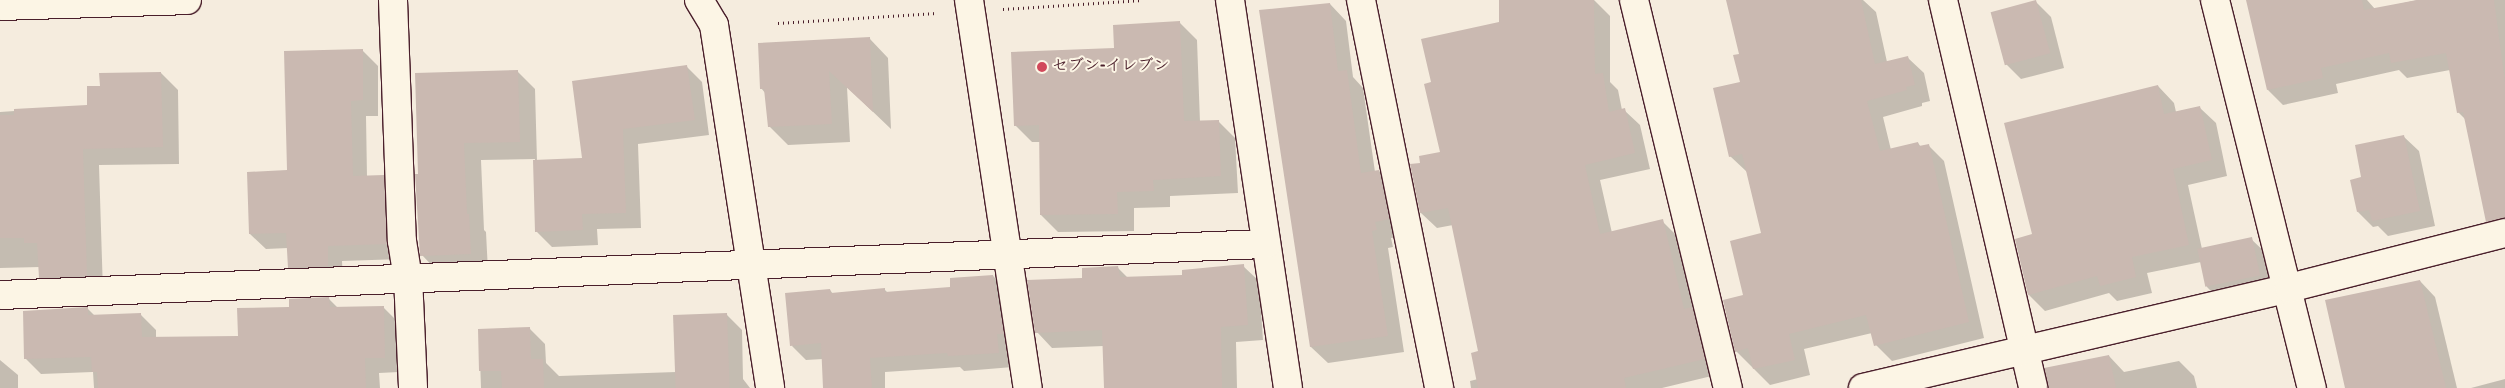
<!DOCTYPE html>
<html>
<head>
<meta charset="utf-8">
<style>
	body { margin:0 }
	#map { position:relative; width:2505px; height:388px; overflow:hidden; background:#f5ecde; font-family:Dekko,"Klee One",sans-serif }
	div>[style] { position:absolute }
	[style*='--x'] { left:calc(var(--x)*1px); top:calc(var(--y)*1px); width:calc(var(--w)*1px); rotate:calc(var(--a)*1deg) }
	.shadow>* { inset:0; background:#0003 }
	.building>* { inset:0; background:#cab9b1; transform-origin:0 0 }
	.path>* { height:3px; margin-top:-1.5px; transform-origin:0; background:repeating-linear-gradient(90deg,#4a1f2b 0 1px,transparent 0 5px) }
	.roads { filter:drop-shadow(1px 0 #4a1f2b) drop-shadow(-1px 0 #4a1f2b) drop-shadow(0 1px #4a1f2b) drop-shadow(0 -1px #4a1f2b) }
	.minor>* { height:28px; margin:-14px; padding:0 14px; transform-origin:14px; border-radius:14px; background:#fcf5e5 }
	.dots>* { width:14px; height:14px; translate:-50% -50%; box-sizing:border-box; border:2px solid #fcf5e5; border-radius:50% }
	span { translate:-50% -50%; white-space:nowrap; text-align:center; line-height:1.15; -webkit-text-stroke:4px #fcf5e5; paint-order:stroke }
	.poi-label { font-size:16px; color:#4a1f2b; font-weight:700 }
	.left { translate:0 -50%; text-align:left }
</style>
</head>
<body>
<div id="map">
	<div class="shadow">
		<i style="clip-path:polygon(1594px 0,1610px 16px,1610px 82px,1618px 90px,1622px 110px,1624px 110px,1640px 125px,1650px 169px,1600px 180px,1612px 233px,1662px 221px,1678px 237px,1720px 374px,1662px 388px,1471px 388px,1470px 381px,1478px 379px,1480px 352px,1453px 225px,1437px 228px,1421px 213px,1422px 164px,1441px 153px)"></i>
		<i style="clip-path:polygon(1727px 0,1863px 0,1876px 12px,1887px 62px,1908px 58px,1924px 73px,1930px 101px,1922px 103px,1922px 106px,1883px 117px,1891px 150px,1918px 143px,1921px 147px,1928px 145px,1944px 161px,1984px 338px,1892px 361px,1876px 345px,1872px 333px,1804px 349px,1810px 375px,1770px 385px,1736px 351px,1744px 296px,1762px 234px,1747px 172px,1730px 156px,1741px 83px,1741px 55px)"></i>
		<i style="clip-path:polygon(2285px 0,2367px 0,2375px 9px,2418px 0,2505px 0,2505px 206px,2466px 120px,2458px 112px,2450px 70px,2407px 78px,2399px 70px,2336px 84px,2338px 93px,2283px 105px,2268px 90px)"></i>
		<i style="clip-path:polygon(2036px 2px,2051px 17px,2064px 68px,2021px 79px,2006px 64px,1993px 13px)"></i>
		<i style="clip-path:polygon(1330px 4px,1346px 21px,1353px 77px,1363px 88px,1375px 172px,1379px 171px,1395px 188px,1405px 236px,1391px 238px,1393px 247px,1388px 248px,1404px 352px,1328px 363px,1311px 347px)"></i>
		<i style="clip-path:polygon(1180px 23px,1197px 40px,1200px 122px,1218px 121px,1235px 138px,1238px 193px,1170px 196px,1170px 207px,1134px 208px,1134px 231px,1058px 232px,1041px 215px,1040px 142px,1032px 142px,1015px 125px,1115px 50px)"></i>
		<i style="clip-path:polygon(870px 39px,888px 58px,891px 129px,847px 87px,850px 142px,788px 145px,769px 126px,766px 94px,761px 88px)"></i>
		<i style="clip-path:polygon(362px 50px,378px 66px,378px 116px,366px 116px,367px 177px,383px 176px,399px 192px,402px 259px,342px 261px,343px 281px,305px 283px,289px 267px,288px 248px,266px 249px,250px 234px)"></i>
		<i style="clip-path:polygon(686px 66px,702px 82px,709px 135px,638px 144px,641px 228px,597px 229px,598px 245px,552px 247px,537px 232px,535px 159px,481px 160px,484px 230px,486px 232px,488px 271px,439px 273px,422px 255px,416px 175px,419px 175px,518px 72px,535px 89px,537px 161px,583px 159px)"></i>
		<i style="clip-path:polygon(161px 73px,178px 90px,179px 164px,99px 165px,103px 292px,57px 294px,40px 277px,40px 267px,0 268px,0 112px,88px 106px,101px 87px)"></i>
		<i style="clip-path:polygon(2158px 86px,2174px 103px,2176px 112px,2199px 107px,2216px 123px,2227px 176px,2188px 185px,2202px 249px,2251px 239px,2267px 254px,2275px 291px,2222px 302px,2207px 287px,2201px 262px,2147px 273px,2152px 293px,2117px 301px,2109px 293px,2045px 311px,2029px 295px,2033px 235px)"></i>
		<i style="clip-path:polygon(2403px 136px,2419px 151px,2435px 226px,2388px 236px,2378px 226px,2373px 227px,2358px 212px,2363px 178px)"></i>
		<i style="clip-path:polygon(1243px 266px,1259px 281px,1263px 340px,1236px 342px,1237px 388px,1106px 388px,1104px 346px,1052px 348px,1037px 332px,1083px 279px,1117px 267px,1128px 278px,1183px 276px)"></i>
		<i style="clip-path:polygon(993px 276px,1008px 291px,1013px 367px,964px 371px,960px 367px,885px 372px,885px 388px,824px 388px,823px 359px,806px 360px,792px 346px,830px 290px,833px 294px,885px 290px,888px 293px,952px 288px)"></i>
		<i style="clip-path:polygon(2420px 281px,2435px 297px,2457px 388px,2346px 388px)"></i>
		<i style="clip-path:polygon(329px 299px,338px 308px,383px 307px,398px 322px,399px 372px,379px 373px,380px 388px,94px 388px,93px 372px,41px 374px,25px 358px,87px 308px,95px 316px,141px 315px,156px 330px,156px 338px,239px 337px,291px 308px)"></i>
		<i style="clip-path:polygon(727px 315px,742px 330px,743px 379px,750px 388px,481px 388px,479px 330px,530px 329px,545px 344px,546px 363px,559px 376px,676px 372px)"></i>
		<i style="clip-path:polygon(2109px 356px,2124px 372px,2179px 361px,2194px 376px,2197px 388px,2059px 388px)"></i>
		<i style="clip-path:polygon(0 360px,18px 375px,18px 388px,0 388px)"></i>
		<i style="clip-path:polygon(2505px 379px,2505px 388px,2471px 388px)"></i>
	</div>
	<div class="building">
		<i style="clip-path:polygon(1499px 0,1594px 0,1595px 74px,1603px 73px,1609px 112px,1625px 108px,1635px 153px,1585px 165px,1600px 234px,1663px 219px,1684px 309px,1692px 307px,1705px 359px,1624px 378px,1626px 388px,1478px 388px,1471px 353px,1478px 351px,1448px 208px,1420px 213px,1410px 164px,1420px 163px,1419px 156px,1440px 152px,1424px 84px,1431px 82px,1421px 39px,1499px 22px)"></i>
		<i style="clip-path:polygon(1726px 0,1861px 0,1875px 64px,1908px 56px,1915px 85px,1906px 87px,1907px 90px,1867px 101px,1880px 151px,1918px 142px,1919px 146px,1929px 144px,1969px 322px,1874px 346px,1866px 315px,1789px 334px,1795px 360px,1753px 369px,1748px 348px,1735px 352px,1723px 300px,1743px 295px,1730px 241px,1761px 233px,1742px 154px,1729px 157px,1713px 88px,1740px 82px,1733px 55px,1739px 54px)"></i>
		<i style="left:2036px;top:0;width:55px;height:47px;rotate:75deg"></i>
		<i style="clip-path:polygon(2246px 0,2362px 0,2364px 10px,2417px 0,2494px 0,2505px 82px,2505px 218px,2486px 222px,2463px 112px,2457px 113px,2446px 53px,2391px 63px,2389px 53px,2321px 68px,2323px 78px,2267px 90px)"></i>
		<i style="clip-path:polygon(1330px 3px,1338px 71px,1347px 70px,1361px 173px,1379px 170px,1389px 219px,1375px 222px,1377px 230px,1372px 231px,1388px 336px,1310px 347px,1259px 10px)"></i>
		<i style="clip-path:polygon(1180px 21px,1184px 121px,1219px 120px,1221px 176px,1153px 180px,1154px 191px,1117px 192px,1118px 214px,1040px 215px,1039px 125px,1014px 126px,1011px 52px,1114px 48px,1113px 25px)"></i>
		<i style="clip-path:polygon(870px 37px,873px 112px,829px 71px,832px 124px,768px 127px,764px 89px,760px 89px,758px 43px)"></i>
		<i style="clip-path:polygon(363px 49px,363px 100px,351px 101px,353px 176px,384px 175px,387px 244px,328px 246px,328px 266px,288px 268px,286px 233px,249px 234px,247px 172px,287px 170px,284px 51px)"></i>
		<i style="clip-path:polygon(687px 65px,695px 120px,623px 129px,626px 213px,582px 214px,583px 230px,535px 232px,533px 160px,582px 158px,572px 81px)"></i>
		<i style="clip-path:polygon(518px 70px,520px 142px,464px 143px,467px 214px,469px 214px,471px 254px,420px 256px,415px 174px,418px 174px,415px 73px)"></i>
		<i style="clip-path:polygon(161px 72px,163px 147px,83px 149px,87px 276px,39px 278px,37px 243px,24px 243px,24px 238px,0 238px,0 115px,14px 115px,14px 109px,87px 105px,87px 86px,100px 86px,99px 73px)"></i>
		<i style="clip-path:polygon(2158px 85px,2164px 114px,2200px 106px,2212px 160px,2173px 169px,2189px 245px,2132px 257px,2136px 277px,2100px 286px,2097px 276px,2028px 295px,2015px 239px,2032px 234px,2004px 123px)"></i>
		<i style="clip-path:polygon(2404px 135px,2420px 211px,2372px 221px,2369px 210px,2357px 212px,2350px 180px,2361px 177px,2355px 145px)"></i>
		<i style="left:2252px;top:237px;width:39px;height:56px;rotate:78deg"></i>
		<i style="clip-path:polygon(1244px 264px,1248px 325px,1221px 327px,1222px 388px,1104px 388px,1102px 330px,1035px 333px,1027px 280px,1082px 278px,1082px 268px,1118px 266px,1120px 277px,1182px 275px,1182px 270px)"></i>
		<i style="clip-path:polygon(993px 275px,1004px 334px,997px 334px,999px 353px,948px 356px,947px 353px,870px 358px,872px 388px,823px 388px,821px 343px,790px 346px,785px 293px,830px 289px,831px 293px,885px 288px,885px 292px,950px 287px,950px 278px)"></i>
		<i style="clip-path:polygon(2420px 280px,2446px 388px,2345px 388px,2325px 300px)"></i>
		<i style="clip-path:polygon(329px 297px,330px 307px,384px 306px,385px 358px,365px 358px,366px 388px,98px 388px,97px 372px,92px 372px,91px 357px,24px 359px,23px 311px,88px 307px,88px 315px,141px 313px,142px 337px,238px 336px,237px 308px,289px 307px,289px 299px)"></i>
		<i style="left:727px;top:313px;width:75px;height:54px;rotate:88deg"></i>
		<i style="clip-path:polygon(530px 327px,531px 359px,543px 359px,544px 388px,502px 388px,501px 371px,479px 371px,478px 329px)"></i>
		<i style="clip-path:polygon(2109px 355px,2116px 388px,2048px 388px,2044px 368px)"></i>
	</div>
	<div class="path">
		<i style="--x:1003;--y:9;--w:140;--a:-3.7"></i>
		<i style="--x:778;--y:23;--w:159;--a:-3.6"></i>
	</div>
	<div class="roads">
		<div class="minor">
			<i style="--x:393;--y:0;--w:241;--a:87.9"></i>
			<i style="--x:402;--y:241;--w:36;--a:81"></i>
			<i style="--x:408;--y:277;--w:111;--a:87.4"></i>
			<i style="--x:699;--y:0;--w:29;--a:59"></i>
			<i style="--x:714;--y:25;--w:367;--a:81.2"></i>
			<i style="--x:969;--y:0;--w:392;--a:81.4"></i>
			<i style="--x:1230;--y:0;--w:392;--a:81.5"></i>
			<i style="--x:1361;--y:0;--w:396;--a:78.6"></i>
			<i style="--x:1634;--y:0;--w:399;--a:76.4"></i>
			<i style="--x:1943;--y:0;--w:398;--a:76.9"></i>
			<i style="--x:2215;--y:0;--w:400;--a:76"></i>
			<i style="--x:0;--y:6;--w:187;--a:-1.8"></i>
			<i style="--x:0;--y:295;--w:1267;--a:-2.31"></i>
			<i style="--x:1863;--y:388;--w:438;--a:-13.2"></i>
			<i style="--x:2289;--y:288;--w:223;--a:-14.3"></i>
		</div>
	</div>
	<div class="dots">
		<i style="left:1042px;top:67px;background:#d1495b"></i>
	</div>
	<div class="poi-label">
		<span class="left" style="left:1052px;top:67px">セブン-イレブン</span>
	</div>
</div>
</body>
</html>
